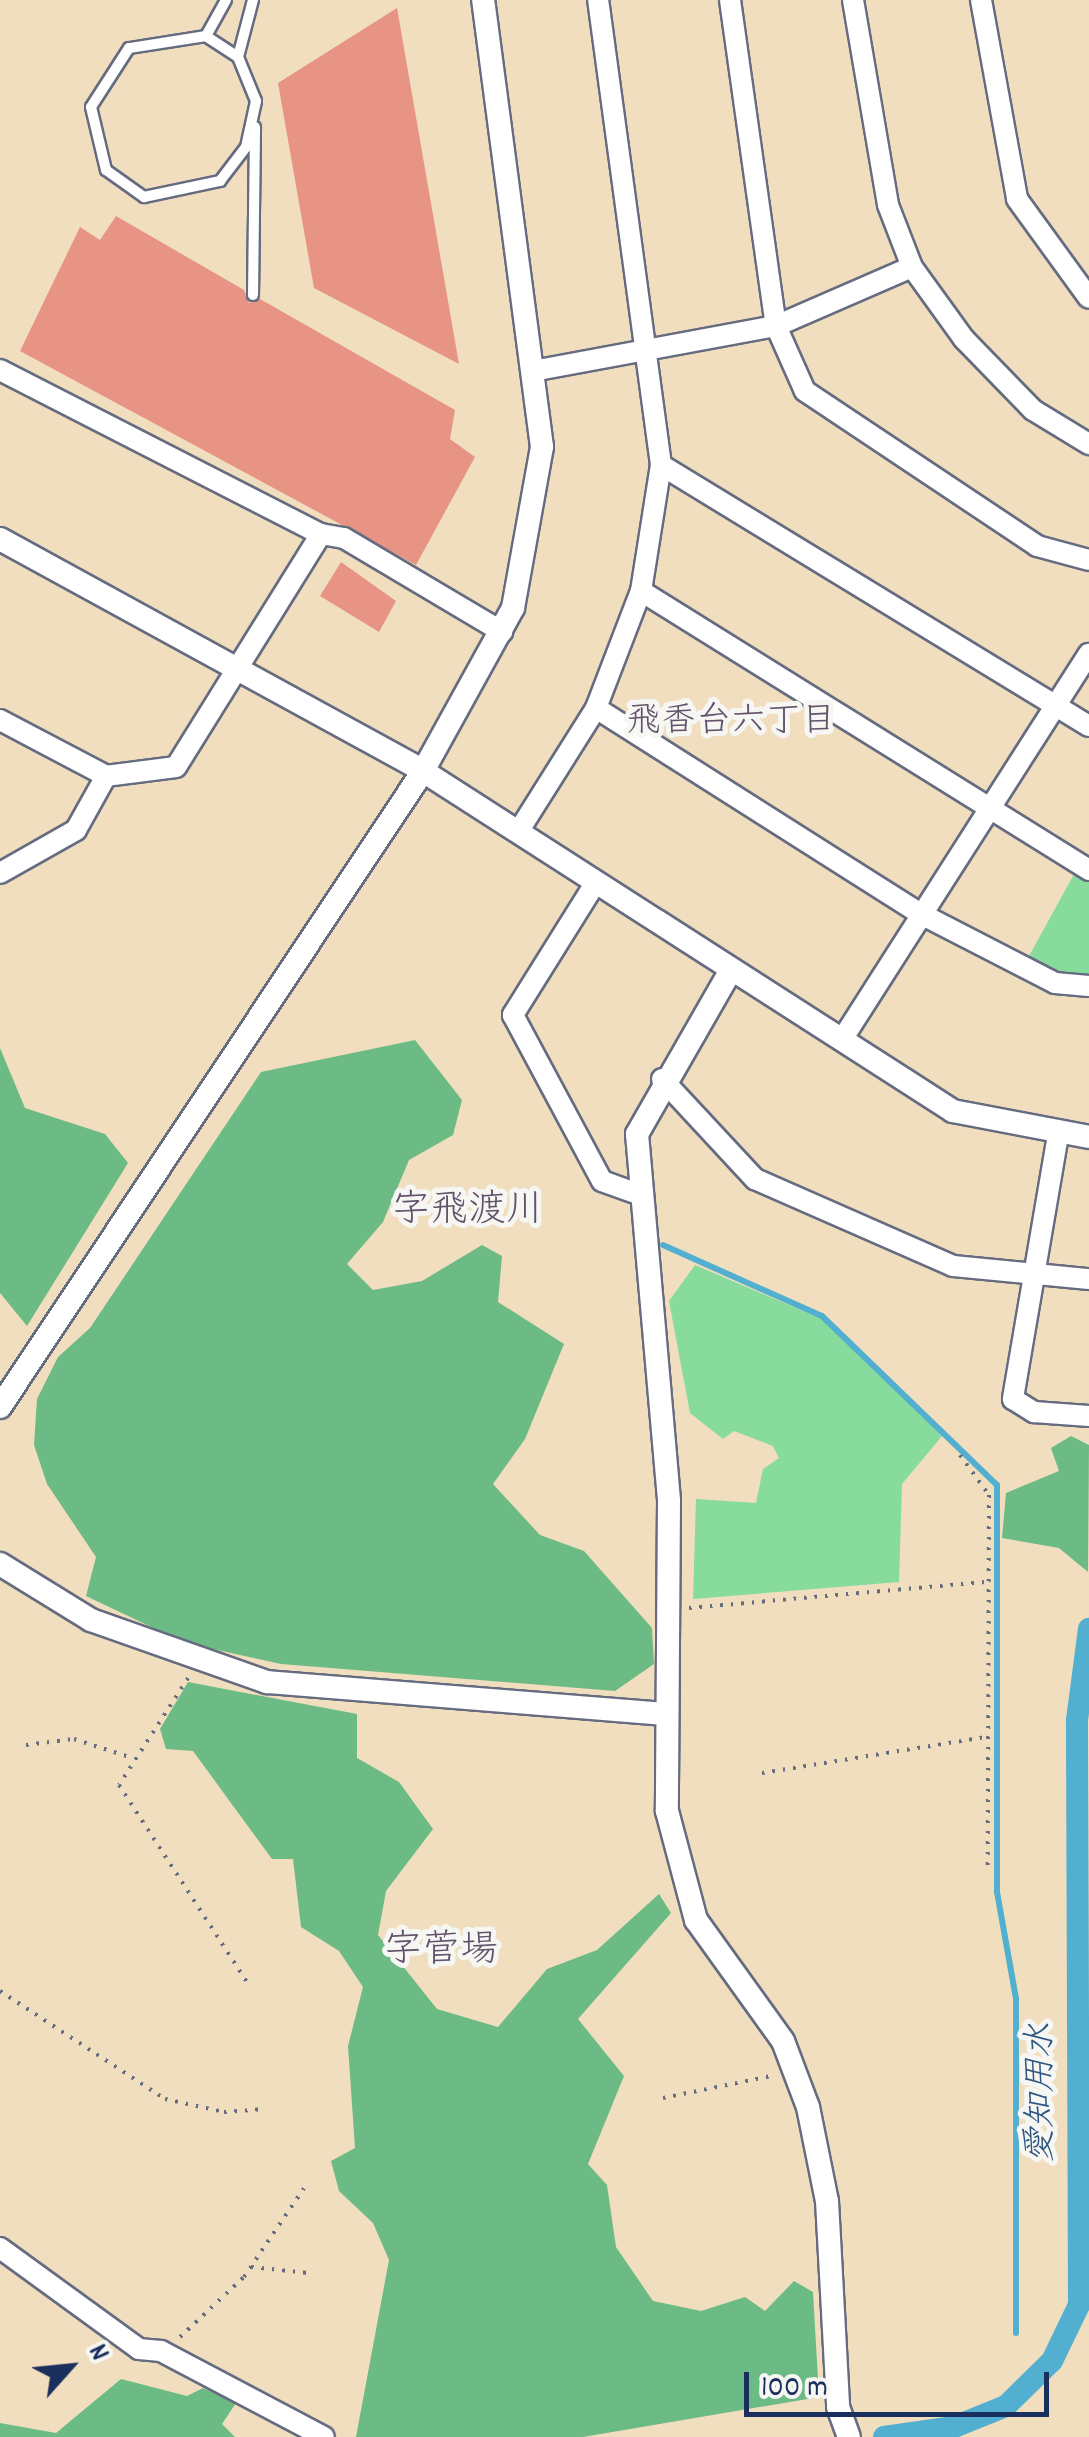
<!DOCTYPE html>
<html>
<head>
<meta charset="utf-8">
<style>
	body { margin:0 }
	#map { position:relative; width:1089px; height:2437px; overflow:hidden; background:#f1debf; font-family:Dekko,"Klee One",sans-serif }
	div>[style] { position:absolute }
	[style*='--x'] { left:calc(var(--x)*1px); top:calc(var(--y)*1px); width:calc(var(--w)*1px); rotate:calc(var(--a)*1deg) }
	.green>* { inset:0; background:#86db9d }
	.forest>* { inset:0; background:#6cbb84 }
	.stream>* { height:6px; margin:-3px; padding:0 3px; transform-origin:3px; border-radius:3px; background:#52afd0 }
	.canal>* { height:22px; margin:-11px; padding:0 11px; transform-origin:11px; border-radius:11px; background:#52afd0 }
	.building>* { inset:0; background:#e79485 }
	.path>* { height:4px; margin-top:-2px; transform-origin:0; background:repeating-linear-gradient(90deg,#666c80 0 2.5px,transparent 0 10.5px) }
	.roads { filter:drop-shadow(2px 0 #666c80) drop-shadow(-2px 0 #666c80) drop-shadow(0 2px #666c80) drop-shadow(0 -2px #666c80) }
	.service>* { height:10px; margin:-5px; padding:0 5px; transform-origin:5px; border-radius:5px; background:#fff }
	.minor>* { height:20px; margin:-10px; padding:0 10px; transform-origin:10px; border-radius:10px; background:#fff }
	.tertiary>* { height:22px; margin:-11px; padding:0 11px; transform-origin:11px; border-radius:11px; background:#fff }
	span { translate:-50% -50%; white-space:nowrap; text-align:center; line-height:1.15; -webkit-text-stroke:10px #f6f6f2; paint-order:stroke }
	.neighbourhood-label { font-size:35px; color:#62526c }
	.water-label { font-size:35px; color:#2c5580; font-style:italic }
	.quarter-label { font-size:38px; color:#62526c }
	.north { position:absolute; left:20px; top:2317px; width:100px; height:100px; -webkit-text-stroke:8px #f6f6f2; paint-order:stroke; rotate:63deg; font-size:28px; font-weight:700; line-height:40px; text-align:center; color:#1b2f5e }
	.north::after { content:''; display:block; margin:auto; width:35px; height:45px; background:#1b2f5e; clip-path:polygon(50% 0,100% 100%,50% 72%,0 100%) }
	.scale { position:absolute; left:744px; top:2372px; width:305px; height:45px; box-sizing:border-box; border:5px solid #1b2f5e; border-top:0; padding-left:12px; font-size:30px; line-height:35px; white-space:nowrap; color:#1b2f5e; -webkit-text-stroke:8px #f6f6f2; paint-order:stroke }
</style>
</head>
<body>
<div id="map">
	<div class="green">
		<i style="clip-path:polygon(1079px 865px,1089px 870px,1089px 986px,1023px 967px)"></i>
		<i style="clip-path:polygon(695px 1265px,824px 1320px,942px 1436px,902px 1484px,899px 1582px,693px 1599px,696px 1499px,756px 1503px,763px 1469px,779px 1458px,773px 1446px,734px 1431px,723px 1439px,690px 1413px,669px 1301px)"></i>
	</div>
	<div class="forest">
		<i style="clip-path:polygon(415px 1040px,462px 1100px,453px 1135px,409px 1160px,383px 1222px,347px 1264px,373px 1290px,422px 1281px,482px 1245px,502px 1256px,498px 1302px,564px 1344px,525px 1439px,493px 1484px,540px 1535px,584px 1551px,652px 1628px,654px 1664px,615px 1691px,281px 1664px,185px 1643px,86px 1596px,96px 1557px,47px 1484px,34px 1445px,37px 1399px,58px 1357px,90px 1328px,261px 1072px)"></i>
		<i style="clip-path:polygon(0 1048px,25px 1108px,105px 1134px,128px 1163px,27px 1326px,0 1293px)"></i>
		<i style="clip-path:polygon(1071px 1436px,1089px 1445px,1088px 1572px,1059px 1548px,1002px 1538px,1006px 1493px,1059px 1471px,1051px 1448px)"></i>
		<i style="clip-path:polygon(188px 1682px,357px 1714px,357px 1758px,399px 1782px,433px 1829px,386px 1891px,378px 1935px,437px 2009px,498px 2027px,547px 1969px,597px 1950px,659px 1894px,671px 1913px,578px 2019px,624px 2076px,588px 2164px,607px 2185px,616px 2247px,653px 2301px,701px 2311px,745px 2297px,765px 2311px,794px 2281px,813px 2292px,819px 2397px,583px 2437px,356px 2437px,389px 2260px,373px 2223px,339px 2191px,331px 2161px,355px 2148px,348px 2046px,363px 1987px,339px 1951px,301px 1927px,293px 1859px,272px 1859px,193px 1751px,166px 1749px,160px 1729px)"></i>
		<i style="clip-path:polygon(121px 2379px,187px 2396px,203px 2388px,236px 2403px,222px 2424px,235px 2437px,0 2437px,0 2423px,56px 2433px)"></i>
	</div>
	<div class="stream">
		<i style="--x:663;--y:1245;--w:174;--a:24.1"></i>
		<i style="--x:822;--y:1316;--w:243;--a:44"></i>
		<i style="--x:997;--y:1485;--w:407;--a:90"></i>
		<i style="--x:997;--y:1892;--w:109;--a:79.9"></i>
		<i style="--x:1016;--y:1999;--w:334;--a:90"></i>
	</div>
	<div class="canal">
		<i style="--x:884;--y:2437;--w:71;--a:-8.1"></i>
		<i style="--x:954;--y:2427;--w:56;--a:-22"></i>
		<i style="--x:1006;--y:2406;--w:64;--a:-44.4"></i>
		<i style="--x:1052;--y:2361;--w:62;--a:-64.3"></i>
		<i style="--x:1079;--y:2305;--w:585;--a:-90.2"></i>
		<i style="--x:1077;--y:1720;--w:92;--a:-82.5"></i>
	</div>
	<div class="building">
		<i style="clip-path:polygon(397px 8px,459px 364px,314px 288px,278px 83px)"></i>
		<i style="clip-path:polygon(116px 216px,244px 290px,249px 303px,260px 299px,455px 410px,450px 439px,475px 457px,416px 565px,20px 351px,80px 227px,100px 240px)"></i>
		<i style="clip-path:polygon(341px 562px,396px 601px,379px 632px,320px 596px)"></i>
	</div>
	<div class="path">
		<i style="--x:960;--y:1455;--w:49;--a:54.1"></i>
		<i style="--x:989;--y:1495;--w:376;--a:90.2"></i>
		<i style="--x:689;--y:1608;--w:300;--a:-5"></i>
		<i style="--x:188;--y:1678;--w:127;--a:122.8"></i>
		<i style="--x:119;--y:1785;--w:237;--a:57"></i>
		<i style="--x:26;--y:1745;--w:48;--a:-7.1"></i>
		<i style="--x:74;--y:1739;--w:61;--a:18.1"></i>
		<i style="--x:762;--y:1773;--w:227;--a:-9.1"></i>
		<i style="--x:0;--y:1991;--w:197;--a:33.2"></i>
		<i style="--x:165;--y:2099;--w:60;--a:12.4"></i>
		<i style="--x:224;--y:2112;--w:41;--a:-4.2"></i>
		<i style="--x:663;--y:2098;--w:115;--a:-11.5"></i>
		<i style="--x:251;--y:2267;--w:57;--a:6"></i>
		<i style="--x:180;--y:2337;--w:88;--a:-43.2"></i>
		<i style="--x:244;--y:2277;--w:107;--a:-56"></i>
	</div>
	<div class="roads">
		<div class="service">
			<i style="--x:206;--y:36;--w:41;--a:-60.9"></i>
			<i style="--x:238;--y:57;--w:38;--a:-147"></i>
			<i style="--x:206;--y:36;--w:78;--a:171.1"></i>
			<i style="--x:129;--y:48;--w:70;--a:122.8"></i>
			<i style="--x:91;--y:107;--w:65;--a:76.6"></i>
			<i style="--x:106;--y:170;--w:47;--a:35.4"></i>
			<i style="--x:144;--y:197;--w:78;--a:-11.9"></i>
			<i style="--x:220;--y:181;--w:43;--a:-52.6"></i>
			<i style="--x:246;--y:147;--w:47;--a:-77.7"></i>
			<i style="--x:256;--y:101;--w:48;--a:-112.2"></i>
			<i style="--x:238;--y:57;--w:59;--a:-75.3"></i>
			<i style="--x:253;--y:295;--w:168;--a:-89.3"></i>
		</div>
		<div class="minor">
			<i style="--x:730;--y:0;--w:329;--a:82"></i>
			<i style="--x:776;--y:326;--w:71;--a:66"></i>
			<i style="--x:805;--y:391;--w:279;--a:33.7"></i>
			<i style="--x:1037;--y:546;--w:54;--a:15.1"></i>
			<i style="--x:853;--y:0;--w:208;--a:80.3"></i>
			<i style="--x:888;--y:205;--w:66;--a:68.8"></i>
			<i style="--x:912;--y:267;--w:89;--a:54.2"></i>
			<i style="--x:964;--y:339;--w:99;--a:45.8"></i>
			<i style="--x:1033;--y:410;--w:66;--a:31.3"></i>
			<i style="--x:981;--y:0;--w:202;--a:79.7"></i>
			<i style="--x:1017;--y:199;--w:122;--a:54"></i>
			<i style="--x:0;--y:370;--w:360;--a:27.1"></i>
			<i style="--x:321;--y:534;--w:274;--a:121.9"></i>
			<i style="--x:176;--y:767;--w:71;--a:172.7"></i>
			<i style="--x:106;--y:776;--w:62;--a:119.1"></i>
			<i style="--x:76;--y:830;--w:87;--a:150.5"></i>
			<i style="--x:538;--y:370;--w:242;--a:-10.5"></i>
			<i style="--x:776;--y:326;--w:148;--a:-23.5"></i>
			<i style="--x:661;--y:465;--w:501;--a:31.38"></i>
			<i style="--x:321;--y:534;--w:23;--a:10"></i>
			<i style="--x:344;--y:538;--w:184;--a:30.7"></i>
			<i style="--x:641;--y:591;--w:528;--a:31.91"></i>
			<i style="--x:596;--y:708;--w:385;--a:32.4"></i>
			<i style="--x:921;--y:914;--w:151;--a:27.2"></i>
			<i style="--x:1055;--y:983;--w:34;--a:5"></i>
			<i style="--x:0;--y:720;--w:120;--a:27.8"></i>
			<i style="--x:518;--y:832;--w:146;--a:-57.8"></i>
			<i style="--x:596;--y:708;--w:125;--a:-69"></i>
			<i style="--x:641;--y:591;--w:128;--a:-81"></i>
			<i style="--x:661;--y:465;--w:469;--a:-97.7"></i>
			<i style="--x:596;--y:882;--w:157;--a:122"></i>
			<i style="--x:513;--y:1015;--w:188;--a:61.8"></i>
			<i style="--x:602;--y:1181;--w:35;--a:20"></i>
			<i style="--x:843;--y:1038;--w:456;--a:-57.4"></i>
			<i style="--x:662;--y:1079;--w:137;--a:47.1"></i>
			<i style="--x:755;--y:1179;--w:216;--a:23.7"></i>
			<i style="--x:953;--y:1266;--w:137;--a:5.5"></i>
			<i style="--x:1058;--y:1135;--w:268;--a:99.7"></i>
			<i style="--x:1013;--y:1399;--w:25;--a:32"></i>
			<i style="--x:1034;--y:1412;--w:55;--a:4.2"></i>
			<i style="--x:0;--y:2248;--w:172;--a:36"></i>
			<i style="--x:139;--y:2349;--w:22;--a:5"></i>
			<i style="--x:161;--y:2351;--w:184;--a:27.8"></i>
		</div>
		<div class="tertiary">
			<i style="--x:0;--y:539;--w:482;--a:28.7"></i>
			<i style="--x:423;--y:771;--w:630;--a:32.68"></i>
			<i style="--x:953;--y:1111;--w:138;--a:10.8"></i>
			<i style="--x:731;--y:970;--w:189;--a:119.8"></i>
			<i style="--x:637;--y:1134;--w:368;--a:85"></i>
			<i style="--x:669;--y:1501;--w:310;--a:90.4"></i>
			<i style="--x:667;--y:1811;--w:113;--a:75.1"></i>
			<i style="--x:696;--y:1920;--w:149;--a:54.3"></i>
			<i style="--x:783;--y:2041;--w:71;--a:69.3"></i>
			<i style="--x:808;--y:2107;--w:96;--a:78.6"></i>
			<i style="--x:827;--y:2201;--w:206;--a:86.9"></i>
			<i style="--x:838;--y:2407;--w:32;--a:70"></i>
			<i style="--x:0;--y:1407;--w:764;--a:-56.37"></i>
			<i style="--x:423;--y:771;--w:186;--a:-61.1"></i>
			<i style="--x:513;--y:608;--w:164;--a:-79.8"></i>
			<i style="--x:542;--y:447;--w:451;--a:-97.5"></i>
			<i style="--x:0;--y:1564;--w:107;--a:31.6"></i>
			<i style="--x:91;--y:1620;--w:187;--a:19.4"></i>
			<i style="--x:267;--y:1682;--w:398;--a:4.6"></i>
		</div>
	</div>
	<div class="neighbourhood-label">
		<span style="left:731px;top:723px">飛香台六丁目</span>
	</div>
	<div class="water-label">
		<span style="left:1043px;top:2093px;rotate:-90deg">愛知用水</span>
	</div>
	<div class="quarter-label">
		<span style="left:468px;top:1213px">字飛渡川</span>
		<span style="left:441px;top:1953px">字菅場</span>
	</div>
	<div class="north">N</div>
	<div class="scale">100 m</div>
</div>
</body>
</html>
